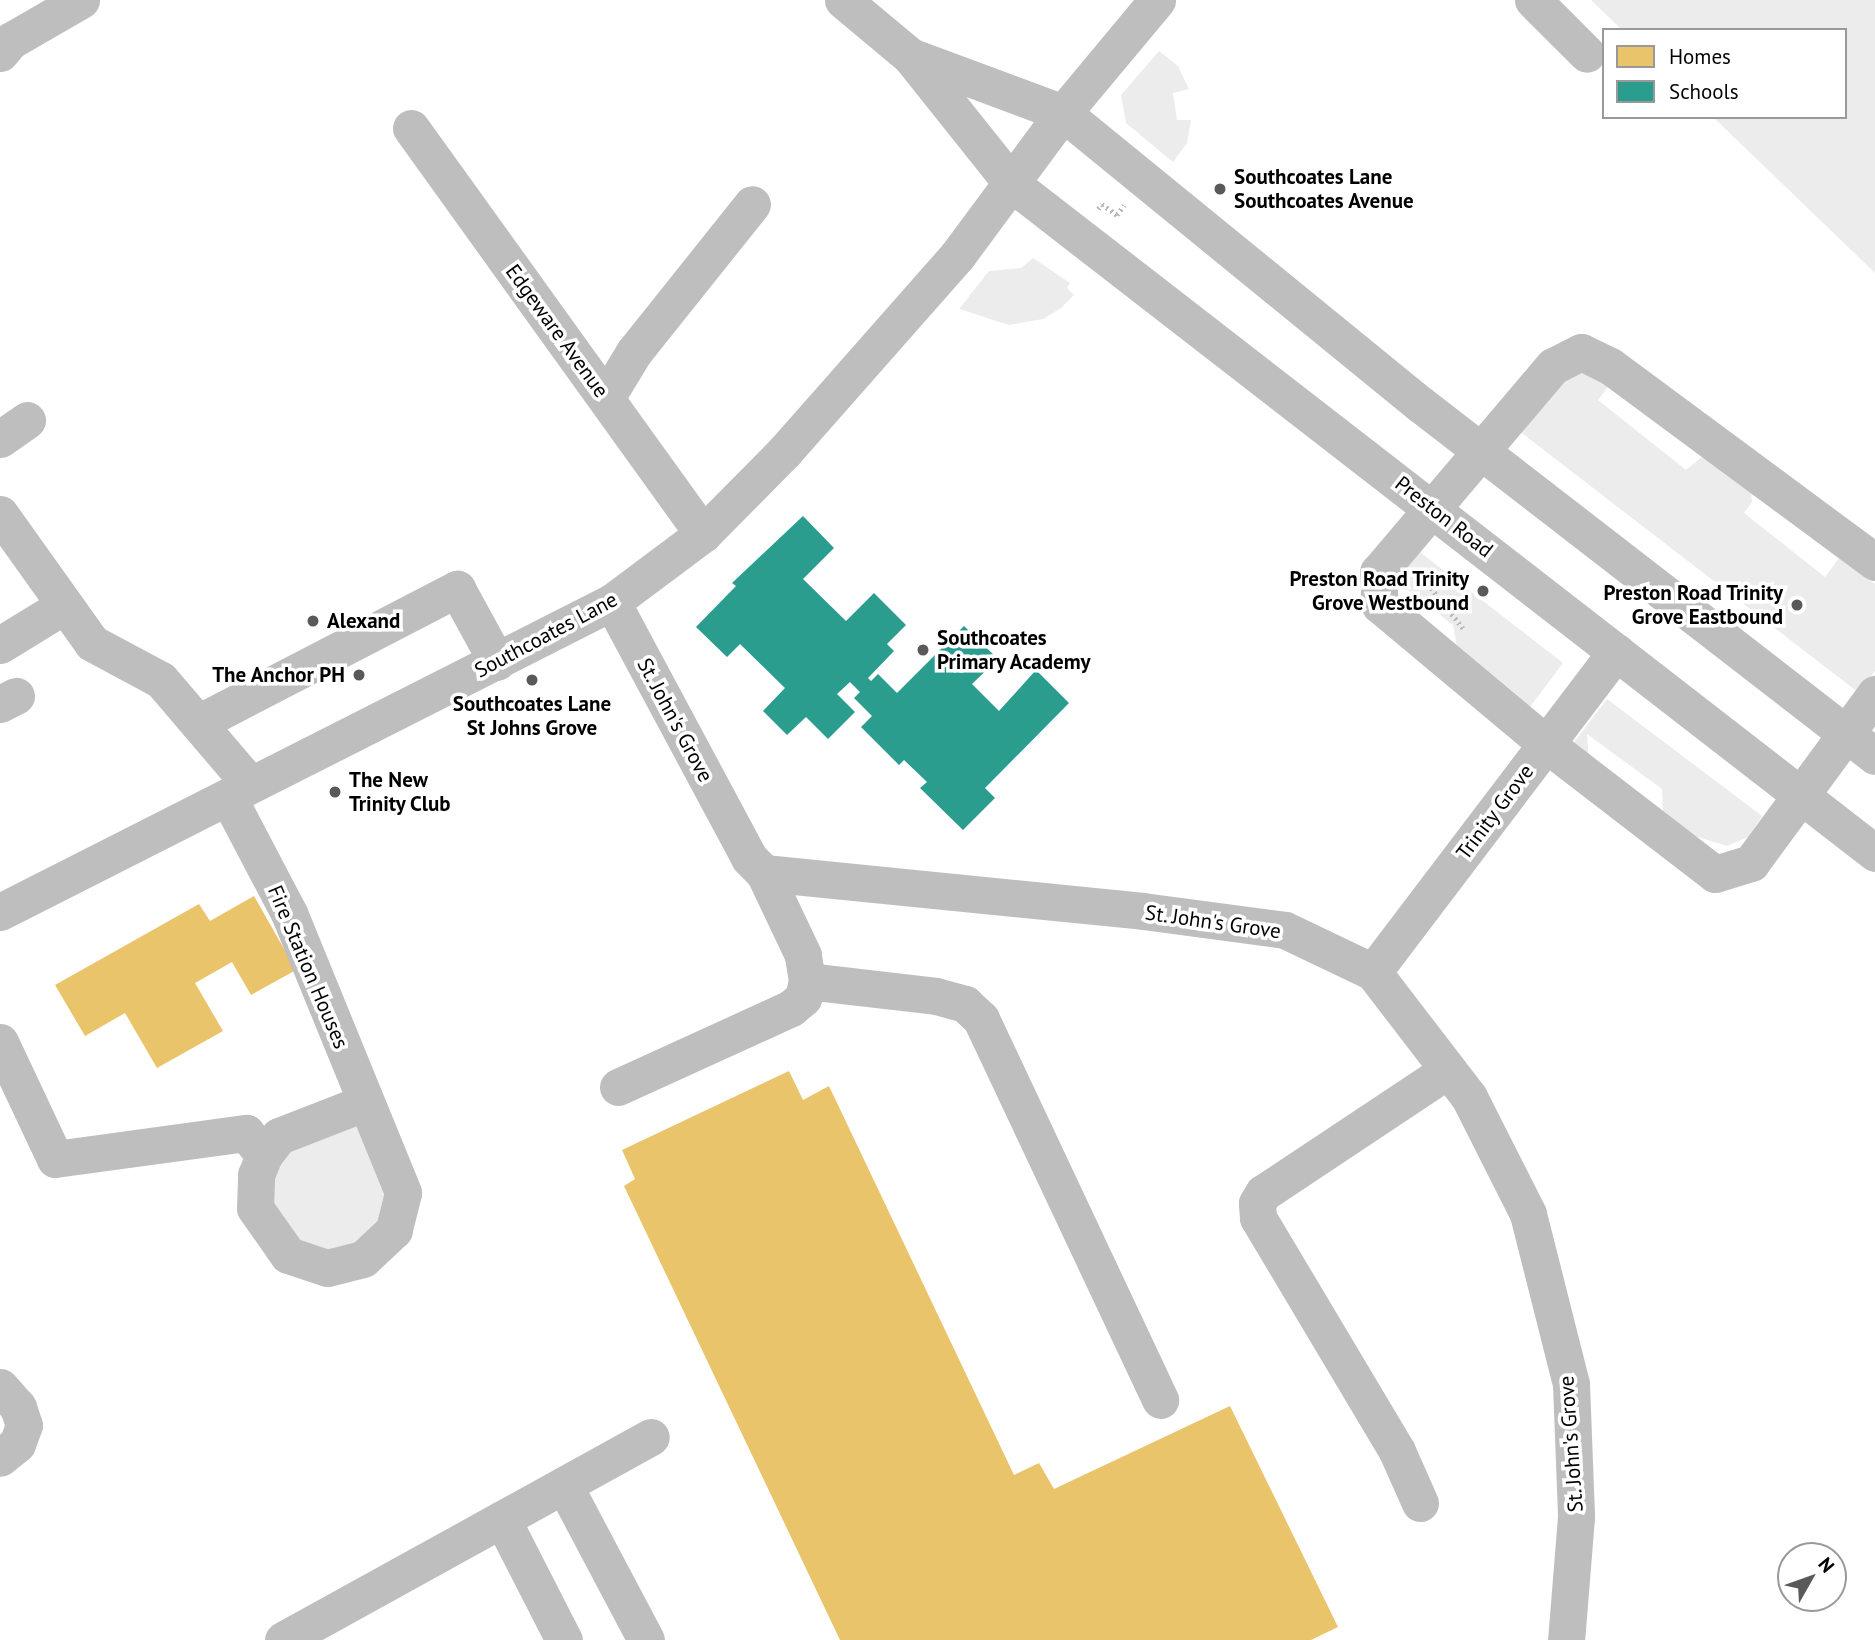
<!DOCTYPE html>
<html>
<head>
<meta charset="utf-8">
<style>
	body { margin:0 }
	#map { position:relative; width:1875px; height:1640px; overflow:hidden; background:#fff; font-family:"PT Sans",sans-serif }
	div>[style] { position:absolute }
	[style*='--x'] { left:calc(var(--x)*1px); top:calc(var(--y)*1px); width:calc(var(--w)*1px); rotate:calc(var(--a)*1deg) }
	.green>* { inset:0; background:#ececec }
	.homes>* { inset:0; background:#e9c46a }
	.schools>* { inset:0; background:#2a9d8f }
	.path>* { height:4.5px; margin-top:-2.25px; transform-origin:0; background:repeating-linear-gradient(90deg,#b9b9b9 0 2px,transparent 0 5.5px) }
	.minor>* { height:37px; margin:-18.5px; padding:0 18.5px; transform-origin:18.5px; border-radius:18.5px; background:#bebebe }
	.dots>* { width:19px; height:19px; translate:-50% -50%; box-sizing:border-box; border:4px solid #fff; border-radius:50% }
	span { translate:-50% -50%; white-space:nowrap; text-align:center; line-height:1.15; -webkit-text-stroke:7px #fff; paint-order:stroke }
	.poi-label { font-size:21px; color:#000; font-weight:700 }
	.left { translate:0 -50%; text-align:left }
	.right { translate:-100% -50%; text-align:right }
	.street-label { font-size:21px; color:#000 }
	.legend { position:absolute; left:1602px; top:28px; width:245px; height:91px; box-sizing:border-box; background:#fff; border:2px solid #999; margin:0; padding:9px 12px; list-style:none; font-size:21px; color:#000 }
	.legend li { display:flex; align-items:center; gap:14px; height:35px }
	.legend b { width:35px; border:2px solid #999 }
	.north { position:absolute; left:1777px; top:1542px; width:70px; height:70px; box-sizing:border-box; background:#fff; border:2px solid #999; border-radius:50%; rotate:50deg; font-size:19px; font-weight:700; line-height:28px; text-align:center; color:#000 }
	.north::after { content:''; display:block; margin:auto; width:24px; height:32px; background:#595959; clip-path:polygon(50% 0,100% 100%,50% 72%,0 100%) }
</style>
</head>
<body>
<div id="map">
	<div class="green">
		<i style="clip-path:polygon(1591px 0,1875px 0,1875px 273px,1713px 117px,1845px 117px,1845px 30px,1622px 30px)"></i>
		<i style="clip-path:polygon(1159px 51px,1178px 66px,1189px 89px,1173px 93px,1177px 120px,1191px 120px,1187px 143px,1173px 162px,1126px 123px,1121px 95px)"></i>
		<i style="clip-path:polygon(1033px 258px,1070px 283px,1067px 288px,1074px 295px,1061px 308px,1043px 319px,1009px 325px,959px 309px,989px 271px,1021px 268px)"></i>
		<i style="clip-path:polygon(1580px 361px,1608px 387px,1598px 400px,1686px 470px,1708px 452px,1750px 481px,1752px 502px,1744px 513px,1825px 577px,1839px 558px,1875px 584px,1875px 671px,1859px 693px,1514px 427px)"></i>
		<i style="clip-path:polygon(1412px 546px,1563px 663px,1524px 715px,1460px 663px,1453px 625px,1390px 576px)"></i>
		<i style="clip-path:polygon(1607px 699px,1762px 816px,1748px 837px,1727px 846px,1688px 834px,1663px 812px,1662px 789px,1587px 734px,1589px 763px,1569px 749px)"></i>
		<i style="clip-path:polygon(364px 1103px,403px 1193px,363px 1259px,288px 1255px,256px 1175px,264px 1155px)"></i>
	</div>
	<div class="homes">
		<i style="clip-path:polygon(254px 896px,296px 970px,251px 995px,232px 962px,195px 983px,223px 1031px,157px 1068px,125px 1013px,85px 1036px,55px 985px,199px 904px,210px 921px)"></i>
		<i style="clip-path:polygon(789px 1071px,803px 1100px,829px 1086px,1014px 1475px,1039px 1463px,1054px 1489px,1230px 1406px,1338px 1627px,1311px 1640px,840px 1640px,624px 1186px,635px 1179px,622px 1150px)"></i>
	</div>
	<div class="schools">
		<i style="clip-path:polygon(803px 516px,834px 548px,803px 579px,846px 621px,874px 593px,906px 625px,887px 644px,894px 651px,868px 678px,871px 681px,878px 674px,897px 693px,964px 626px,998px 659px,972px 684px,999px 711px,1036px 670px,1069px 703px,985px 788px,995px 798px,963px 830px,920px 788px,927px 782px,904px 760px,899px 765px,861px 727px,872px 716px,854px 698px,860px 692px,850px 682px,837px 694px,855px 712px,828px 739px,806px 717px,787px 735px,763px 711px,785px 688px,740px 644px,727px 657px,696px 627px,736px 586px,732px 583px)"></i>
	</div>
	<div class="path">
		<i style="--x:1098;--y:209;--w:6;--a:-51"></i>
		<i style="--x:1102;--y:204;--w:19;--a:36"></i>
		<i style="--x:1117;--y:215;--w:12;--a:-55"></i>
		<i style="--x:1421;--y:575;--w:68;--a:51.6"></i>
	</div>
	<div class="minor">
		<i style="--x:843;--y:0;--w:87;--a:39.9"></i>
		<i style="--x:910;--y:56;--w:164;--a:51.4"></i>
		<i style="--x:1012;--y:184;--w:1092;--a:37.78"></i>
		<i style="--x:1533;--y:0;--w:76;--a:45"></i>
		<i style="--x:0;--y:53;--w:16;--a:-50"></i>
		<i style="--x:10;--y:41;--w:82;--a:-30"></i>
		<i style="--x:910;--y:56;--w:163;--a:20.4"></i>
		<i style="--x:1063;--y:113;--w:461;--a:39.2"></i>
		<i style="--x:1420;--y:404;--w:575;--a:37.73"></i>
		<i style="--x:411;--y:128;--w:500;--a:54.28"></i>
		<i style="--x:606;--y:398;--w:54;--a:-58.7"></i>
		<i style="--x:634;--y:352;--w:189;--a:-51.4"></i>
		<i style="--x:0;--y:439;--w:33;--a:-35"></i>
		<i style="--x:0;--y:514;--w:158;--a:54.5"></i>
		<i style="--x:92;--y:643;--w:78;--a:28.2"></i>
		<i style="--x:161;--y:680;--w:135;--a:49.5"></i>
		<i style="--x:1875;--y:562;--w:330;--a:-143.5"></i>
		<i style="--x:1610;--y:366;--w:32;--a:-154"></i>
		<i style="--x:1581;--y:352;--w:31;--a:153"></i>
		<i style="--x:1553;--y:366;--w:270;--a:130.3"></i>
		<i style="--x:1378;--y:572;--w:33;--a:87"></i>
		<i style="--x:1380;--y:605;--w:217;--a:39.9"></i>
		<i style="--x:1546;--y:744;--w:213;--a:37.6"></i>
		<i style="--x:1715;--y:874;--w:38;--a:-17"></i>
		<i style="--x:1751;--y:863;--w:210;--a:-53.7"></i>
		<i style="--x:612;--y:602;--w:290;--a:61.8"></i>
		<i style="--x:749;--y:858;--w:21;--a:45"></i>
		<i style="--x:764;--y:873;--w:381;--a:5.7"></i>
		<i style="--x:1143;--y:911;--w:143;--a:7.6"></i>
		<i style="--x:1285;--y:930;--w:98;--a:25.5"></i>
		<i style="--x:1373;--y:972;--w:158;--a:52.5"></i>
		<i style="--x:1469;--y:1097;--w:131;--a:63.2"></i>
		<i style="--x:1528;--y:1214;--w:175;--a:75.8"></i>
		<i style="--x:1571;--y:1384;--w:133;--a:87.8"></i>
		<i style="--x:1576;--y:1517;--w:123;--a:94.6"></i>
		<i style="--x:0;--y:645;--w:76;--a:-31.6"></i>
		<i style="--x:0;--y:704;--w:18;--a:-27"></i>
		<i style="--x:198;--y:723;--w:292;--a:-27.4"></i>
		<i style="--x:457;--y:589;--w:83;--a:61.3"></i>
		<i style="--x:228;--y:797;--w:131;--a:62.3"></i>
		<i style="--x:289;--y:913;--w:302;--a:67.8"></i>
		<i style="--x:403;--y:1193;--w:38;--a:104"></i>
		<i style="--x:394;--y:1230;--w:42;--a:136.9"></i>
		<i style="--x:363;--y:1259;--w:37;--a:166"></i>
		<i style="--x:327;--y:1268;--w:41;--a:-161.6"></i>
		<i style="--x:288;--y:1255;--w:57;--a:-125.1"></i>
		<i style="--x:255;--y:1208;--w:33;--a:-88"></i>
		<i style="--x:256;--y:1175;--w:22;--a:-68"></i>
		<i style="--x:264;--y:1155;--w:24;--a:-52"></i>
		<i style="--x:279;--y:1136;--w:91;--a:-21.2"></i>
		<i style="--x:0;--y:912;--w:686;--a:-26.86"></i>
		<i style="--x:612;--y:602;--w:114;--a:-36.8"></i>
		<i style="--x:703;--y:534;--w:117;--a:-45.3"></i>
		<i style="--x:785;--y:451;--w:260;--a:-48.6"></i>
		<i style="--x:957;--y:256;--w:178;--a:-53.5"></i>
		<i style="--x:1063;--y:113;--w:147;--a:-50.2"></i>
		<i style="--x:1373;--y:972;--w:402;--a:-52.8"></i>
		<i style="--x:807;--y:981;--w:130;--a:6.6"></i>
		<i style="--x:936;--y:996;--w:30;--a:15"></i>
		<i style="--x:965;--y:1004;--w:22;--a:43"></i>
		<i style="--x:981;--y:1019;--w:421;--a:64.8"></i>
		<i style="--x:0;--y:1042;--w:129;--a:64.8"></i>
		<i style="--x:55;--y:1159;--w:193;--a:-7.8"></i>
		<i style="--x:246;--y:1133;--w:28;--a:51"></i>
		<i style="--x:618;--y:1087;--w:190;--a:-24.5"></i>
		<i style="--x:791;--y:1008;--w:16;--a:-40"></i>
		<i style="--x:803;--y:998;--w:17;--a:-77"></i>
		<i style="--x:807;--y:981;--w:26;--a:-99"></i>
		<i style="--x:803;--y:955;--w:91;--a:-115.4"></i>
		<i style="--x:0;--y:1387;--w:27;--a:48"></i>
		<i style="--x:18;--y:1407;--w:19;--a:72"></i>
		<i style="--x:24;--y:1425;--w:20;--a:110"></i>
		<i style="--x:17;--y:1444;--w:22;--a:141"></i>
		<i style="--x:564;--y:1485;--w:175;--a:62.1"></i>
		<i style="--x:1420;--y:1503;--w:57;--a:-113.9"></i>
		<i style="--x:1397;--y:1451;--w:271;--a:-120.8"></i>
		<i style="--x:1258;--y:1218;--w:15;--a:-94"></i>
		<i style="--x:1257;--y:1203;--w:12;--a:-59"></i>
		<i style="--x:1263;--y:1193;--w:222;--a:-33.6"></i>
		<i style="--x:502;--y:1519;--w:136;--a:62.9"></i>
		<i style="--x:283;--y:1640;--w:420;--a:-28.9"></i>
	</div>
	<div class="dots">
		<i style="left:1220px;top:189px;background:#595959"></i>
		<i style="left:1483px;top:591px;background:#595959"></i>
		<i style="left:1797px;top:605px;background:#595959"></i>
		<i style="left:313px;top:621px;background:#595959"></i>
		<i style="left:923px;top:650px;background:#595959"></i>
		<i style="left:359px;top:675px;background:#595959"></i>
		<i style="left:532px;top:680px;background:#595959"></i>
		<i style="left:335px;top:792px;background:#595959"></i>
	</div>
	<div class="poi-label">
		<span class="left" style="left:1234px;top:189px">Southcoates Lane<br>Southcoates Avenue</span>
		<span class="right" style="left:1469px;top:591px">Preston Road Trinity<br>Grove Westbound</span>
		<span class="right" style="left:1783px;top:605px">Preston Road Trinity<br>Grove Eastbound</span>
		<span class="left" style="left:327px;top:621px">Alexand</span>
		<span class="left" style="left:937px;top:650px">Southcoates<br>Primary Academy</span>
		<span class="right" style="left:345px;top:675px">The Anchor PH</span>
		<span style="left:532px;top:716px">Southcoates Lane<br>St Johns Grove</span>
		<span class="left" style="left:349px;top:792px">The New<br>Trinity Club</span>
	</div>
	<div class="street-label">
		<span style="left:557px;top:331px;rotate:54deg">Edgeware Avenue</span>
		<span style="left:1444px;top:517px;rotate:38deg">Preston Road</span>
		<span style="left:546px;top:635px;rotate:-28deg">Southcoates Lane</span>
		<span style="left:675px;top:720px;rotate:62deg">St. John's Grove</span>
		<span style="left:1495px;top:812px;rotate:-53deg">Trinity Grove</span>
		<span style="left:1213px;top:922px;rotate:8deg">St. John's Grove</span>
		<span style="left:308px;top:967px;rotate:67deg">Fire Station Houses</span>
		<span style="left:1571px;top:1444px;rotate:-94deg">St. John's Grove</span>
	</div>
	<ul class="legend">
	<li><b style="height:19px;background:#e9c46a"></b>Homes</li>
	<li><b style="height:19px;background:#2a9d8f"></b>Schools</li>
	</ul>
	<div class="north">N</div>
</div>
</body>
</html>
